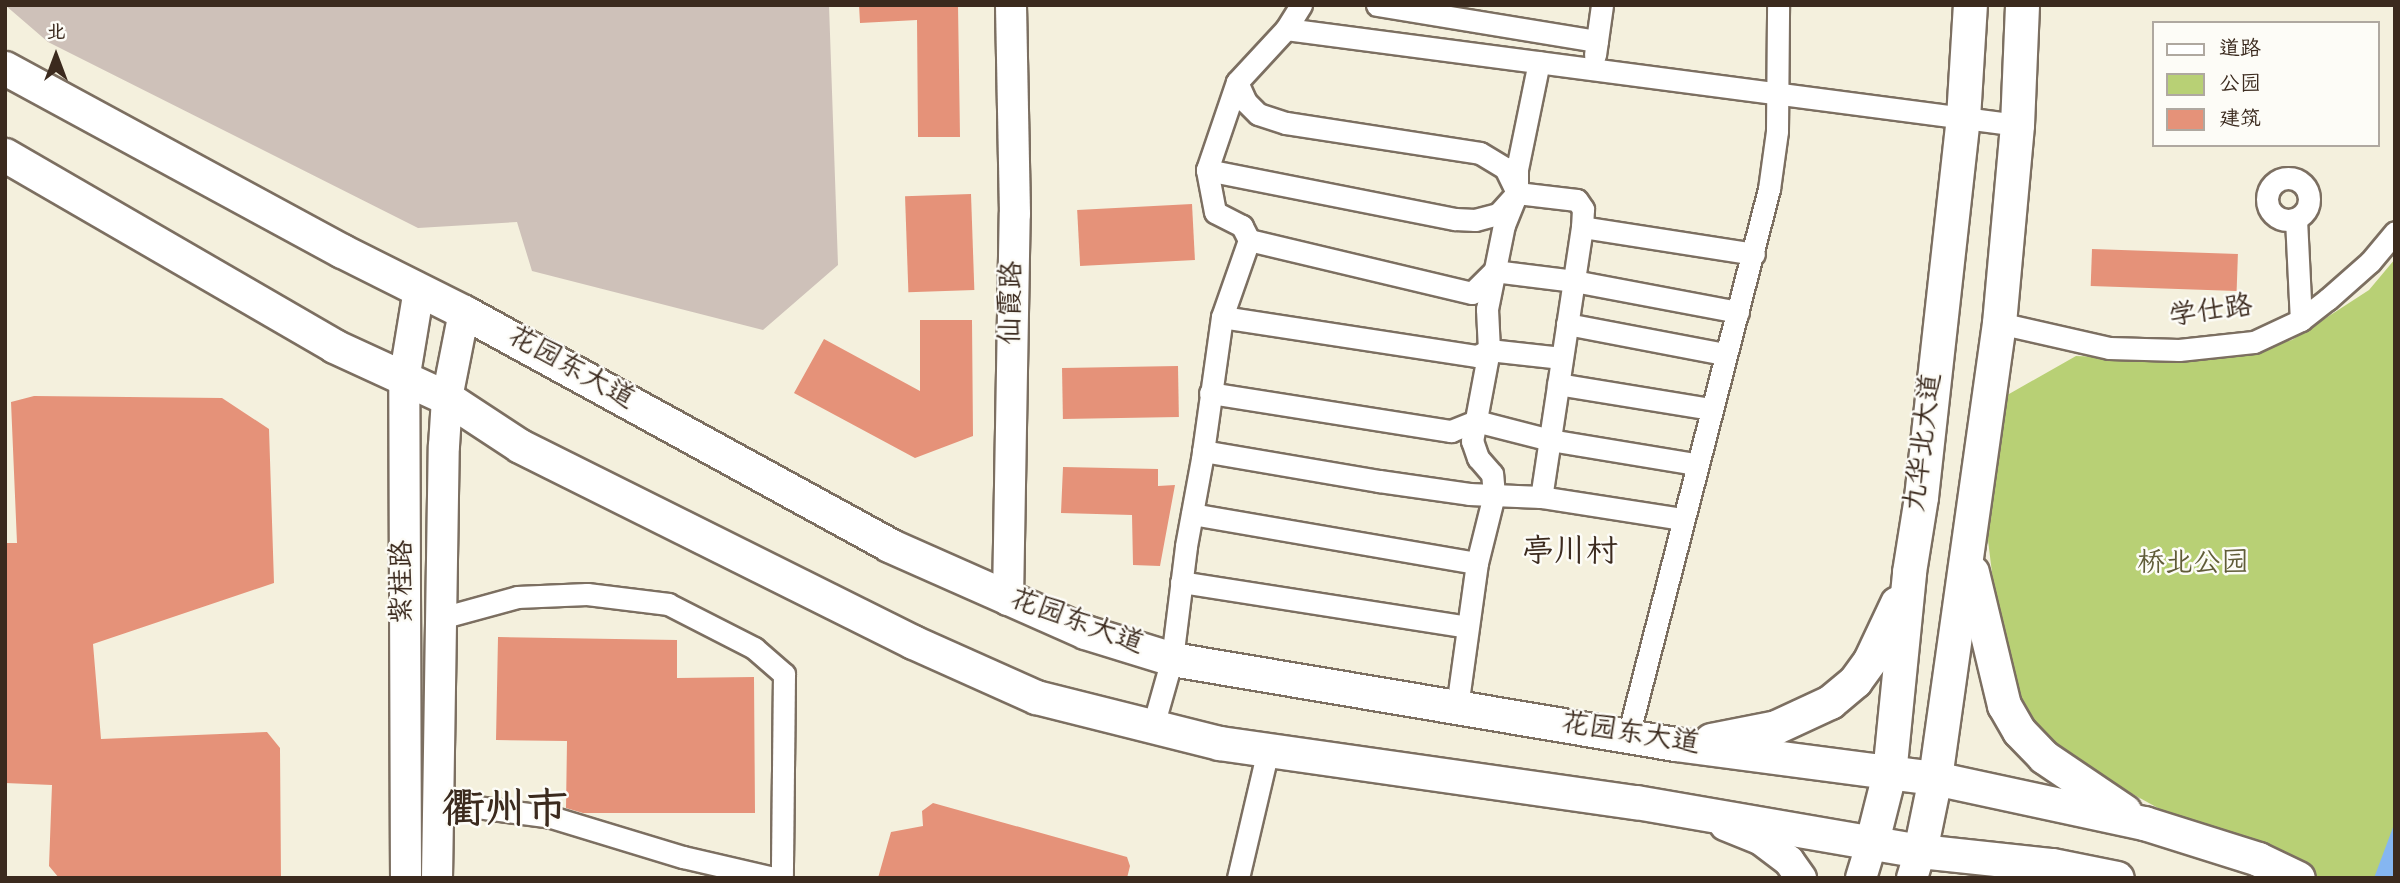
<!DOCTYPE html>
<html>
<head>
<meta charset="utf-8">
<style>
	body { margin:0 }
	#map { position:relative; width:2400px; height:883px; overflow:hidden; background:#f4f0dd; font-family:Dekko,"LXGW WenKai TC",sans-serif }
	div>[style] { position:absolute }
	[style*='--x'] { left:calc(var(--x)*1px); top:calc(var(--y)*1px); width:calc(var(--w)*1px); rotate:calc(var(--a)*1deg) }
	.industrial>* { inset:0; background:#cec1b9 }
	.green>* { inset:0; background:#b8d075 }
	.water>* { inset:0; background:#85b6f1 }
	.building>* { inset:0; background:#e59279; transform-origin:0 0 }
	.roads { filter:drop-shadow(2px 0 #7c6f61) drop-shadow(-2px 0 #7c6f61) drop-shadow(0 2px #7c6f61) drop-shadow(0 -2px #7c6f61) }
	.street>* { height:21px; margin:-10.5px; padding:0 10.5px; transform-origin:10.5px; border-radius:10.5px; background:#fff }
	.street>.ring { margin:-10.5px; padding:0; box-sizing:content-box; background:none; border:21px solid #fff; border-radius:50% }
	.secondary>* { height:30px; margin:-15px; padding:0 15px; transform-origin:15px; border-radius:15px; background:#fff }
	.primary>* { height:33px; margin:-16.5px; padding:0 16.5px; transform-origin:16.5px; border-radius:16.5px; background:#fff }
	span { translate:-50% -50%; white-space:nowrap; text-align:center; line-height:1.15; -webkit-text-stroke:5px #fdfcf7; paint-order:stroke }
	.street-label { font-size:28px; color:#3b2a1e }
	.park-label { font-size:28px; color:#605c38 }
	.quarter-label { font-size:32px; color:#3b2a1e }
	.town-label { font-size:42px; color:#3b2a1e; font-weight:700 }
	.frame { position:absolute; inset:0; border:7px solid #3b2a1e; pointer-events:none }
	.legend { position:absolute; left:2152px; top:21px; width:228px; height:126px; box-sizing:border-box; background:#fdfcf7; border:2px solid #afa8a0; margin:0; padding:9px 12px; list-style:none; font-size:21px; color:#3b2a1e }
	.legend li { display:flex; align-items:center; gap:14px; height:35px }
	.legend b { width:35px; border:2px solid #afa8a0 }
	.north { position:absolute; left:21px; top:21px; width:70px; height:70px; -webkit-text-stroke:5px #fdfcf7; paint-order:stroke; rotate:0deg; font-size:19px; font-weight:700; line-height:28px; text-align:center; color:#3b2a1e }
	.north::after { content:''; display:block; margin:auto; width:24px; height:32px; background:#3b2a1e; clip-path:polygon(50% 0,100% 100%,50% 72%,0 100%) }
</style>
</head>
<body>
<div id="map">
	<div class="industrial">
		<i style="clip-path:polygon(5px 5px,829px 5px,838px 265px,763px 330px,532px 271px,517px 222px,418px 228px,48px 42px)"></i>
	</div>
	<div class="green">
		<i style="clip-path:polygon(2395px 259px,2395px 847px,2382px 878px,2316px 878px,2158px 808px,2076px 763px,2025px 718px,2003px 663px,1987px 532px,2002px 398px,2076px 356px,2200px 361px,2292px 340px,2369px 290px)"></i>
	</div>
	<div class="water">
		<i style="clip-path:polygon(2395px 822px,2395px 878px,2374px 878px)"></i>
	</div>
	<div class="building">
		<i style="clip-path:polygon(859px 5px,958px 5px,960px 137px,918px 137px,917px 20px,860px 23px)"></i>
		<i style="left:971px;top:194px;width:96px;height:66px;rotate:88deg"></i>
		<i style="left:1192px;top:204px;width:56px;height:115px;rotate:87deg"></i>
		<i style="left:2092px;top:249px;width:146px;height:37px;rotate:2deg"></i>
		<i style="clip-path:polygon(920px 320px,972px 320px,973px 436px,915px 458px,794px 393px,824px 339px,920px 391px)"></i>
		<i style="left:1178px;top:366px;width:51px;height:116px;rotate:89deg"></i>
		<i style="clip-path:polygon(34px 396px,222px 398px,269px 429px,274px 583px,93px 644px,101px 739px,267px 732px,280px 748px,281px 878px,59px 878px,49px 866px,52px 785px,5px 783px,5px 543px,17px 543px,11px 402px)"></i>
		<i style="clip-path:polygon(1063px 467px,1158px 469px,1158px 486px,1175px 485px,1160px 566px,1133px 565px,1132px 515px,1061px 513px)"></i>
		<i style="clip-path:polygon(498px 637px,677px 640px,677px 678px,754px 677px,755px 813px,583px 813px,566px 808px,567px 741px,496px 740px)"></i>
		<i style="clip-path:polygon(933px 803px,1127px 857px,1130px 866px,1127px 878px,878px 878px,891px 832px,923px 826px,922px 811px)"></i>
	</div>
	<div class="roads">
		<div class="street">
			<i style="--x:1377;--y:5;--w:223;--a:9.3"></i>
			<i style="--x:1286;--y:29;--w:737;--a:7.48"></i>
			<i style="--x:1595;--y:55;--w:50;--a:-82"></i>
			<i style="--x:1237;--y:82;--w:22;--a:66"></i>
			<i style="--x:1246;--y:102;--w:17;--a:45"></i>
			<i style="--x:1258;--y:114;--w:29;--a:18"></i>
			<i style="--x:1286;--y:123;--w:196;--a:8.8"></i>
			<i style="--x:1480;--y:153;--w:29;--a:31"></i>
			<i style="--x:1505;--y:168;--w:25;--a:64"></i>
			<i style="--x:1207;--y:170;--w:253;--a:11.2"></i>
			<i style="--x:1455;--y:219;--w:20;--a:3"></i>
			<i style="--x:1475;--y:220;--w:24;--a:-15"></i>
			<i style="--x:1498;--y:214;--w:28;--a:-48"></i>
			<i style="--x:1517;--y:193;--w:60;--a:6.7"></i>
			<i style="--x:1577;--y:200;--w:11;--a:56"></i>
			<i style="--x:1583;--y:209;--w:18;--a:93"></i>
			<i style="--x:1582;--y:227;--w:273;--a:98.6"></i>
			<i class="ring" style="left:2267px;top:178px;width:21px;height:21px"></i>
			<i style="--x:2296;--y:219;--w:101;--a:87.2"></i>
			<i style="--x:1582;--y:227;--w:174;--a:8.9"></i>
			<i style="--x:1249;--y:240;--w:229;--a:13.4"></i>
			<i style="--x:1472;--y:293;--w:31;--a:-45"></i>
			<i style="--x:1494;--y:271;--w:81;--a:7.1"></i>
			<i style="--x:1574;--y:281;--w:167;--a:10.7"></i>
			<i style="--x:1222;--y:317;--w:258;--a:8.7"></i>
			<i style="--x:1477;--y:356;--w:13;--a:-27"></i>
			<i style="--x:1489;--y:350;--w:73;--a:6.3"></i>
			<i style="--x:1999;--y:323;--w:113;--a:12.8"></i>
			<i style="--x:2109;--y:348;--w:70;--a:1.6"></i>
			<i style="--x:2179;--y:350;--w:75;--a:-6.1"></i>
			<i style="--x:2254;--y:342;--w:52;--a:-25.1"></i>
			<i style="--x:2301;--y:320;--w:34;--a:-38"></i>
			<i style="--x:2328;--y:299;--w:56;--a:-41.4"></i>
			<i style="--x:2370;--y:262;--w:39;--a:-50"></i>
			<i style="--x:1567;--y:324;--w:161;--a:10.8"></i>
			<i style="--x:1558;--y:384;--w:155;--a:9.3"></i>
			<i style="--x:1210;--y:393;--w:244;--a:9"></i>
			<i style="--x:1451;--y:431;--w:27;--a:-22"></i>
			<i style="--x:1476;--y:421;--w:76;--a:14.4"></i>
			<i style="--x:1550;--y:440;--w:147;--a:9.4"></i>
			<i style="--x:1203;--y:451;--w:179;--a:9.7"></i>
			<i style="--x:1379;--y:481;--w:91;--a:8.2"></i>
			<i style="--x:1469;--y:494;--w:72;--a:2.4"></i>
			<i style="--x:1541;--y:497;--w:142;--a:8.9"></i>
			<i style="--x:1192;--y:514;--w:289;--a:9.8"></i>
			<i style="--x:1181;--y:582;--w:290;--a:8.9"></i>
			<i style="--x:441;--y:618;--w:79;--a:-15.4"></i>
			<i style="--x:517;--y:597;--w:70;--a:-2.5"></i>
			<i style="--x:587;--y:594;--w:82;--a:7"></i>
			<i style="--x:668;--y:604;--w:97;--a:27.1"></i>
			<i style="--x:754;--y:648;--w:40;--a:41"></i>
			<i style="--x:784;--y:674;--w:204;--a:90.6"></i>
			<i style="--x:1457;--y:707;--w:145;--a:-82.1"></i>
			<i style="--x:1477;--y:563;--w:70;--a:-76"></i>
			<i style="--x:1494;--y:495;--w:21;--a:-95"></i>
			<i style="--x:1492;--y:474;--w:21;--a:-131"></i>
			<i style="--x:1478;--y:458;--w:18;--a:-109"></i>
			<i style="--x:1472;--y:441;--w:93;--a:-79.4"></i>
			<i style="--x:1489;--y:350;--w:41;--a:-92.8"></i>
			<i style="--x:1487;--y:309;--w:86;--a:-78.6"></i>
			<i style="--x:1504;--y:225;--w:35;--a:-68"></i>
			<i style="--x:1517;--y:193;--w:24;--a:-90"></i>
			<i style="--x:1517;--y:169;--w:109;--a:-78.4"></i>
			<i style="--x:1153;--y:726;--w:70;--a:-74.2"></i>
			<i style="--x:1172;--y:659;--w:114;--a:-82.9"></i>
			<i style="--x:1186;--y:546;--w:88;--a:-79.6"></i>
			<i style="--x:1202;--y:459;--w:143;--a:-82"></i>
			<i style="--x:1222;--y:317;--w:82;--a:-70.7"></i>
			<i style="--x:1249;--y:240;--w:16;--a:-117"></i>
			<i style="--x:1242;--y:226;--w:30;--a:-153"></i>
			<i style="--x:1215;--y:212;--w:43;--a:-100.8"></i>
			<i style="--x:1207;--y:170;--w:93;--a:-71.2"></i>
			<i style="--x:1237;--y:82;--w:72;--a:-47.2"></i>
			<i style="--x:1286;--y:29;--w:28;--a:-58"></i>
			<i style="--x:1628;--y:736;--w:565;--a:-75.55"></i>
			<i style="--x:1769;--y:189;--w:59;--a:-82.1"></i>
			<i style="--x:1777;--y:131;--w:126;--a:-89.5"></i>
			<i style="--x:439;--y:802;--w:113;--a:7.6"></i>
			<i style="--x:551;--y:817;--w:138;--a:16.9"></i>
			<i style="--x:683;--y:857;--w:93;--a:13"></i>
			<i style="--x:1238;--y:878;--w:131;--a:-76.8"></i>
		</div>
		<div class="secondary">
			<i style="--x:1008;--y:600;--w:386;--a:-89"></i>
			<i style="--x:1015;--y:214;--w:209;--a:-91.1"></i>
			<i style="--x:1725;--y:825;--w:38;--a:22"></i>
			<i style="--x:1760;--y:839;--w:36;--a:37"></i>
			<i style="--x:1789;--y:861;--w:21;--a:55"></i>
			<i style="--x:406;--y:878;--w:498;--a:-90.2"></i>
			<i style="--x:404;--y:380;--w:92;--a:-80.6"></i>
			<i style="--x:437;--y:878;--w:432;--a:-89.1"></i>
			<i style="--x:444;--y:446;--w:48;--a:-86.4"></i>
			<i style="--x:447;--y:398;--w:88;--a:-78.8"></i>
			<i style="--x:1861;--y:878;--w:39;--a:-73"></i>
			<i style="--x:1912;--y:878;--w:28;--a:-73"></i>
		</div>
		<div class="primary">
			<i style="--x:5;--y:68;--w:383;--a:28.5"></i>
			<i style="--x:342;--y:251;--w:136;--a:26.6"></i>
			<i style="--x:464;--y:312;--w:485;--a:28.7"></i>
			<i style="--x:889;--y:545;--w:214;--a:23.9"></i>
			<i style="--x:1085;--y:632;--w:91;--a:17.2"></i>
			<i style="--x:1172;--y:659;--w:510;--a:9.59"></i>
			<i style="--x:1675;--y:744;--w:262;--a:7.5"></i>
			<i style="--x:1935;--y:778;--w:214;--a:12.2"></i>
			<i style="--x:2144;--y:823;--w:120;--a:17.5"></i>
			<i style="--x:2258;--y:859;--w:44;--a:25.4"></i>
			<i style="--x:5;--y:155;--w:380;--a:30.1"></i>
			<i style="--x:334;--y:346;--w:124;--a:24.7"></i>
			<i style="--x:447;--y:398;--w:87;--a:33.3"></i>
			<i style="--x:520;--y:446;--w:439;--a:26.5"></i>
			<i style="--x:913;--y:642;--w:135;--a:24.1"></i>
			<i style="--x:1036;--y:697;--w:189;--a:14.1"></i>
			<i style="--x:1219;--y:743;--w:421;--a:8.1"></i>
			<i style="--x:1636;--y:802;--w:288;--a:9.8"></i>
			<i style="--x:1920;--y:851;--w:133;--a:6.1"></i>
			<i style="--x:2052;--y:865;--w:66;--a:11.3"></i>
			<i style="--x:1972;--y:572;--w:137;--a:76.5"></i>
			<i style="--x:2004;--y:705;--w:30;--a:60"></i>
			<i style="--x:2019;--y:731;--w:36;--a:46"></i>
			<i style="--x:2044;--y:757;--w:97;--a:34"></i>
			<i style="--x:1711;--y:740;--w:66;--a:-11.3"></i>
			<i style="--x:1776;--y:727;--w:60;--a:-24.8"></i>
			<i style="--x:1830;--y:702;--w:33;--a:-40"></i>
			<i style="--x:1855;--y:681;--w:26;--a:-54"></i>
			<i style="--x:1870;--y:660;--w:63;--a:-64.7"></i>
			<i style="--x:1872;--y:841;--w:69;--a:-75.8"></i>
			<i style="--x:1889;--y:774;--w:203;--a:-84.3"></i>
			<i style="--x:1909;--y:572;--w:76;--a:-80.9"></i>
			<i style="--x:1921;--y:497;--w:381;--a:-83.7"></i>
			<i style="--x:1963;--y:118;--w:113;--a:-86.5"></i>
			<i style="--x:1920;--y:851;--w:75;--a:-78.4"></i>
			<i style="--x:1935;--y:778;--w:459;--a:-82"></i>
			<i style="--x:1999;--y:323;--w:199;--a:-84.8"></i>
			<i style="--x:2017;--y:125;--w:120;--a:-87.6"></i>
		</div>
	</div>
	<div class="street-label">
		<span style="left:1014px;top:303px;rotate:-89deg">仙霞路</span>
		<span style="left:2211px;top:314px;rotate:-8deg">学仕路</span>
		<span style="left:570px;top:370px;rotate:29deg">花园东大道</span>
		<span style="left:1926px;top:443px;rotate:-83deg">九华北大道</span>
		<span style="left:405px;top:582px;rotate:-90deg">紫桂路</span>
		<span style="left:1076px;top:624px;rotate:20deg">花园东大道</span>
		<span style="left:1630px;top:736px;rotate:9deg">花园东大道</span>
	</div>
	<div class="park-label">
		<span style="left:2193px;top:566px">桥北公园</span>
	</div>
	<div class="quarter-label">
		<span style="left:1570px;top:555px">亭川村</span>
	</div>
	<div class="town-label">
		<span style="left:505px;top:814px">衢州市</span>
	</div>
	<div class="frame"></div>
	<ul class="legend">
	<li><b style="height:9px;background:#fff"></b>道路</li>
	<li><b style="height:19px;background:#b8d075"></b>公园</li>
	<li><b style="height:19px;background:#e59279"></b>建筑</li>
	</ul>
	<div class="north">北</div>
</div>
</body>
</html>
